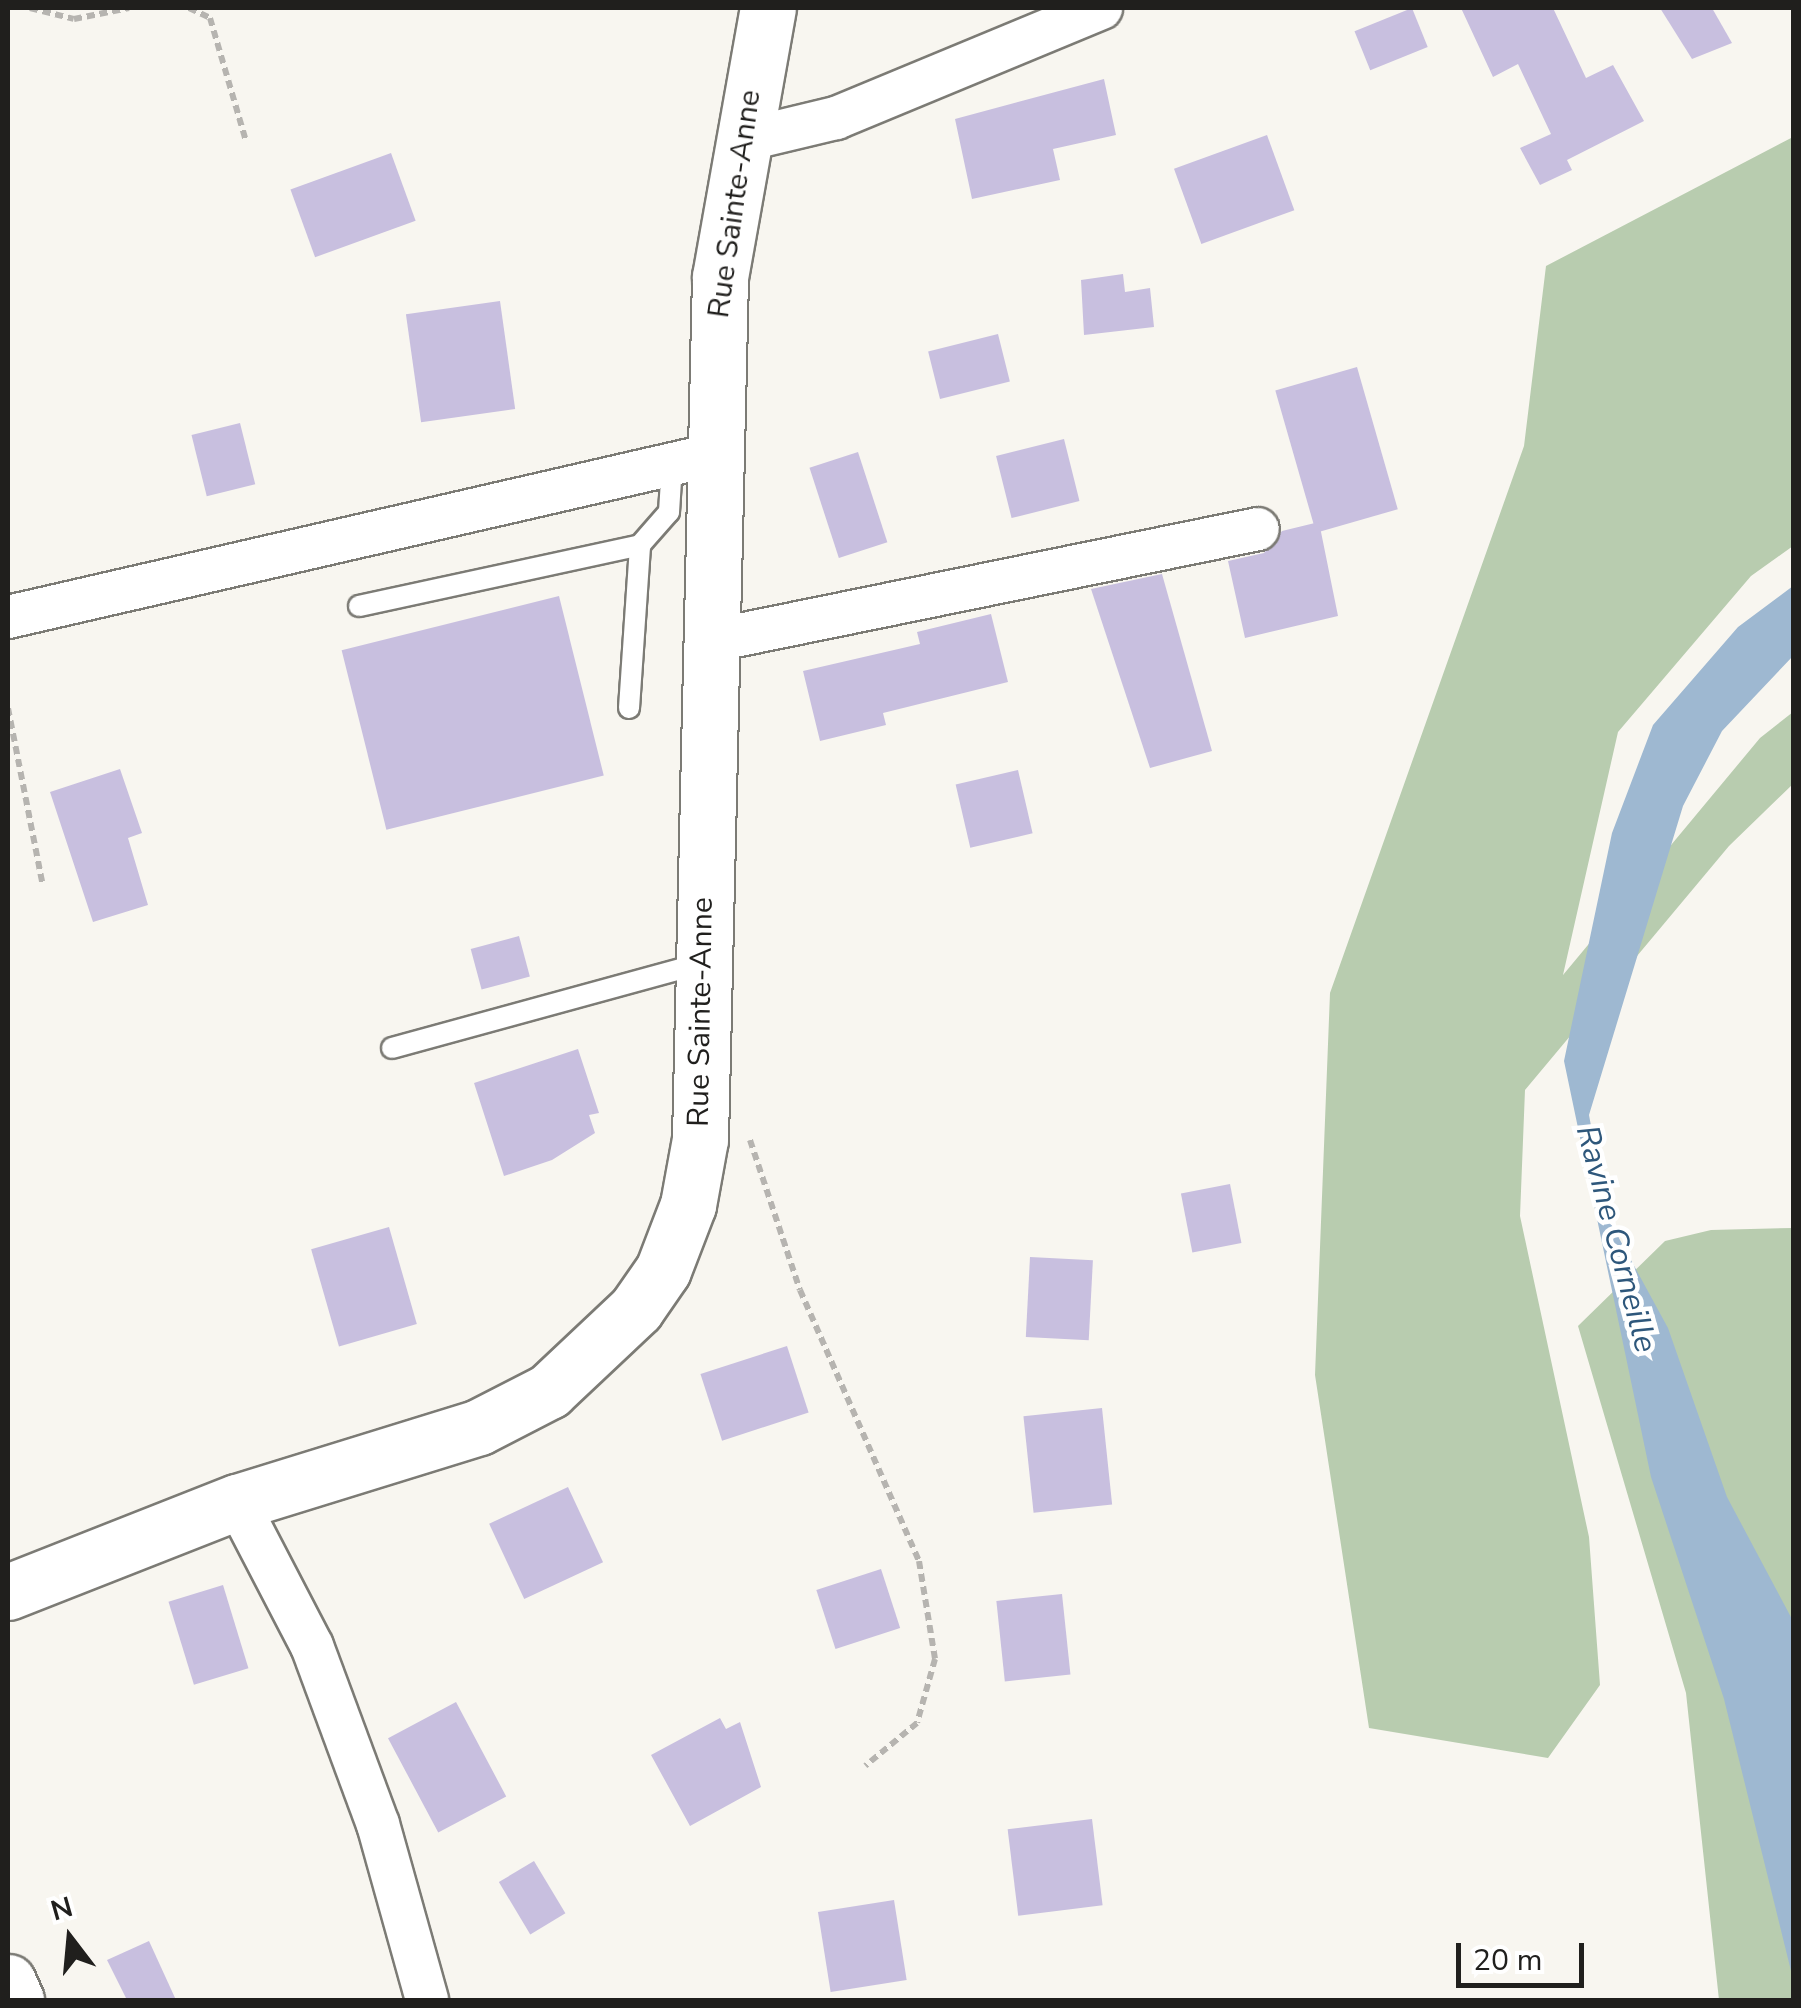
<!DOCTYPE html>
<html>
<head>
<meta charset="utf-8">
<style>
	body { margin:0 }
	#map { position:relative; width:1801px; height:2008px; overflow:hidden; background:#f8f6f0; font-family:"Nunito Sans",sans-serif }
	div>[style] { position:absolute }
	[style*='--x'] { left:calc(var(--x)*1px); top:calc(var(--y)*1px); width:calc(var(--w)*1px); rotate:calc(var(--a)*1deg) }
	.forest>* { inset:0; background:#b8ccaf }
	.water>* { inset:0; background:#9eb8d1 }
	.building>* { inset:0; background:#c8bfdf; transform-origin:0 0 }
	.path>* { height:6px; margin-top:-3px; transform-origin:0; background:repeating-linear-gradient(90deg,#b6b4b0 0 8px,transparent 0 13px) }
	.roads { filter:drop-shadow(2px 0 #7c7b75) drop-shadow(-2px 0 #7c7b75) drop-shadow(0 2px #7c7b75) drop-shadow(0 -2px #7c7b75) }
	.lane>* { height:20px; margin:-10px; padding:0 10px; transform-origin:10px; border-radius:10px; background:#fff }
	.street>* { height:42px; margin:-21px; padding:0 21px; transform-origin:21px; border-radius:21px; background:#fff }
	.secondary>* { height:55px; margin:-27.5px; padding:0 27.5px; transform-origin:27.5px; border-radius:27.5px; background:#fff }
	span { translate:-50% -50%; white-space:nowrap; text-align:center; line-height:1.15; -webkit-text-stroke:9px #fff; paint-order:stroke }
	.street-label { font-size:30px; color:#201f1d }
	.water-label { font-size:32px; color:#2e577b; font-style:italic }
	.frame { position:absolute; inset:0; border:10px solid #201f1d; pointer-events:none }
	.north { position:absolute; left:20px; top:1888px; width:100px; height:100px; -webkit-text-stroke:8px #fff; paint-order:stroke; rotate:344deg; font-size:28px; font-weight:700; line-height:40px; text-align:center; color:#201f1d }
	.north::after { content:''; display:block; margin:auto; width:35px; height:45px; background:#201f1d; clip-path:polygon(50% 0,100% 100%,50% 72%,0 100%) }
	.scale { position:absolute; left:1456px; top:1943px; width:128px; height:45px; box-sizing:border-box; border:5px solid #201f1d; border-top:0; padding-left:12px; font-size:30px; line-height:35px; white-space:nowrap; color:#201f1d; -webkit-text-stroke:8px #fff; paint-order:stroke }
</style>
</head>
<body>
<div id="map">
	<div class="forest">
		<i style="clip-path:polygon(1793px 137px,1793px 546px,1751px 576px,1618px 732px,1563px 975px,1760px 738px,1793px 712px,1793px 784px,1729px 846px,1525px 1090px,1520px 1216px,1589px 1537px,1600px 1685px,1548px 1758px,1369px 1728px,1315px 1375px,1330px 993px,1524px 446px,1546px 266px)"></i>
		<i style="clip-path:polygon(1793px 1228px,1793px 2000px,1719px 2000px,1686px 1693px,1578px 1326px,1665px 1241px,1711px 1230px)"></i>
	</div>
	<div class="water">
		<i style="clip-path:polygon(1793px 586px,1793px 656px,1722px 731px,1683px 806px,1589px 1115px,1608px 1218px,1668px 1328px,1727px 1497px,1793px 1621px,1793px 1979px,1724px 1699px,1651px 1477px,1564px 1061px,1612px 833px,1653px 725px,1738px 627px)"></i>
	</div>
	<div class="building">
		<i style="left:1412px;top:8px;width:42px;height:62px;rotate:68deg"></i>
		<i style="clip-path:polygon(1461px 8px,1553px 8px,1586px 78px,1613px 65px,1644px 121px,1567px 160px,1572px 170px,1540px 185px,1520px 148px,1551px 134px,1518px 64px,1493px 77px)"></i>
		<i style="clip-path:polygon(1660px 8px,1712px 8px,1732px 43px,1692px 59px)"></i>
		<i style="clip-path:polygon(1104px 79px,1116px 135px,1053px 149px,1060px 180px,972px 199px,955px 119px)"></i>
		<i style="left:1267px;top:135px;width:80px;height:99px;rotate:70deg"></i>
		<i style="left:391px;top:153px;width:72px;height:107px;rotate:70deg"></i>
		<i style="clip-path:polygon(1123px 274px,1125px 292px,1150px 288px,1154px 327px,1084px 335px,1081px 280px)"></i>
		<i style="left:500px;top:301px;width:109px;height:95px;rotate:82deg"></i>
		<i style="left:998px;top:334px;width:49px;height:72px;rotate:76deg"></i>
		<i style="left:1357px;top:367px;width:148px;height:85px;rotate:74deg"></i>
		<i style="left:240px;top:423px;width:63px;height:50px;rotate:76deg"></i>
		<i style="left:1064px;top:439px;width:64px;height:70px;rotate:76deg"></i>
		<i style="left:858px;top:452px;width:95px;height:51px;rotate:72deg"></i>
		<i style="clip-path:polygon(1319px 522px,1338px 616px,1245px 638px,1228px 561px,1264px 553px,1282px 531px)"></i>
		<i style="clip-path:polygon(1162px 574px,1212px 751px,1150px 768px,1091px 589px)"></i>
		<i style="left:559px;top:596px;width:185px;height:224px;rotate:76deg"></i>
		<i style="clip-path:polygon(991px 614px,1008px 682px,883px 713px,886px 725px,820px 741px,803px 671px,920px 644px,917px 632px)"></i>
		<i style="clip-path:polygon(120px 769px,142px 833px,128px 838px,148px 905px,93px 922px,50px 792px)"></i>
		<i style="left:1018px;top:770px;width:65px;height:64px;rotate:77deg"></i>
		<i style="left:519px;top:936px;width:42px;height:50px;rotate:75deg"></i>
		<i style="clip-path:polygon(578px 1049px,599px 1113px,589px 1115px,595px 1133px,552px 1160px,504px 1176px,474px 1083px)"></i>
		<i style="left:1230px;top:1184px;width:60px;height:50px;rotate:79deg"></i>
		<i style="left:389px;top:1227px;width:101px;height:81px;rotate:74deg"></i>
		<i style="left:1030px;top:1257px;width:63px;height:80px;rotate:3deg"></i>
		<i style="left:787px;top:1346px;width:70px;height:91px;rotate:72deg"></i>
		<i style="left:1102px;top:1408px;width:97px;height:79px;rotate:84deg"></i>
		<i style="left:568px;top:1487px;width:83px;height:87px;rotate:65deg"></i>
		<i style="left:881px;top:1569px;width:62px;height:68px;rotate:72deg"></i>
		<i style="left:223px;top:1585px;width:87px;height:57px;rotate:73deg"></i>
		<i style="left:1062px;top:1594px;width:81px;height:66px;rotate:84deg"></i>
		<i style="left:456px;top:1702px;width:107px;height:77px;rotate:62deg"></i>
		<i style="clip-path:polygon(720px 1718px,726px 1729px,740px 1722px,761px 1787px,690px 1826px,651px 1755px)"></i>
		<i style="left:1092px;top:1819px;width:87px;height:85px;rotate:83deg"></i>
		<i style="left:534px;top:1861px;width:61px;height:41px;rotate:59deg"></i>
		<i style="left:894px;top:1900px;width:81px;height:77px;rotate:81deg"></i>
		<i style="clip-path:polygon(149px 1941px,176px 2000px,127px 2000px,107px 1960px)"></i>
	</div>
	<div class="path">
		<i style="--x:30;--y:8;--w:45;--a:14"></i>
		<i style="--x:74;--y:19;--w:56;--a:-11.3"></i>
		<i style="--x:189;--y:8;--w:23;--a:25"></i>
		<i style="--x:210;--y:18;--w:128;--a:73.7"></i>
		<i style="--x:8;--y:708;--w:181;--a:78.9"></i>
		<i style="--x:750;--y:1140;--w:158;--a:71.6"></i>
		<i style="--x:800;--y:1290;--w:296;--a:66.3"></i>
		<i style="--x:919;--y:1561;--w:99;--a:80.7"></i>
		<i style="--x:935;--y:1659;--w:66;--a:105.7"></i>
		<i style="--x:917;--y:1723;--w:67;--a:140.4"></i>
	</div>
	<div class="roads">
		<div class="lane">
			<i style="--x:359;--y:606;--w:288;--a:-12.2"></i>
			<i style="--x:629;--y:708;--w:163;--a:-86.1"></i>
			<i style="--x:640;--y:545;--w:44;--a:-48.7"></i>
			<i style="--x:669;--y:512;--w:48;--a:-86.4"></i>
			<i style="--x:392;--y:1048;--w:318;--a:-15.3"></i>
		</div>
		<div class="street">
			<i style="--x:740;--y:141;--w:99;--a:-13.5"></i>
			<i style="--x:836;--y:118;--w:287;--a:-22.5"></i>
			<i style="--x:8;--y:617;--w:722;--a:-12.96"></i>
			<i style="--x:710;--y:641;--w:559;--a:-11.55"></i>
			<i style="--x:237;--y:1502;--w:162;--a:62.5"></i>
			<i style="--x:312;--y:1646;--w:190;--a:69.7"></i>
			<i style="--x:378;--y:1824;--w:183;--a:74.4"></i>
		</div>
		<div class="secondary">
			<i style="--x:8;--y:1592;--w:246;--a:-21.5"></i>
			<i style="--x:237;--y:1502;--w:253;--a:-17.2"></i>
			<i style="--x:479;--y:1427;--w:79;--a:-27.2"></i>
			<i style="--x:549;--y:1391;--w:120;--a:-43.3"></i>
			<i style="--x:636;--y:1309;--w:47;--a:-55.3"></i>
			<i style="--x:663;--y:1270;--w:70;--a:-69"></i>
			<i style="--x:688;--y:1205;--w:67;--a:-79.7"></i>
			<i style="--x:700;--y:1139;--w:862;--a:-88.67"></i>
			<i style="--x:720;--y:277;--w:273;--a:-79.9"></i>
			<i style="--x:8;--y:1982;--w:20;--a:66"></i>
		</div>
	</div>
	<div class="street-label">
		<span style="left:735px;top:204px;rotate:-82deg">Rue Sainte-Anne</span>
		<span style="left:701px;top:1012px;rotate:-89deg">Rue Sainte-Anne</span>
	</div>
	<div class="water-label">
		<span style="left:1616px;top:1239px;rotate:75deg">Ravine Corneille</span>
	</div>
	<div class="frame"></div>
	<div class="north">N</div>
	<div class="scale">20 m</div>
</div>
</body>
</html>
